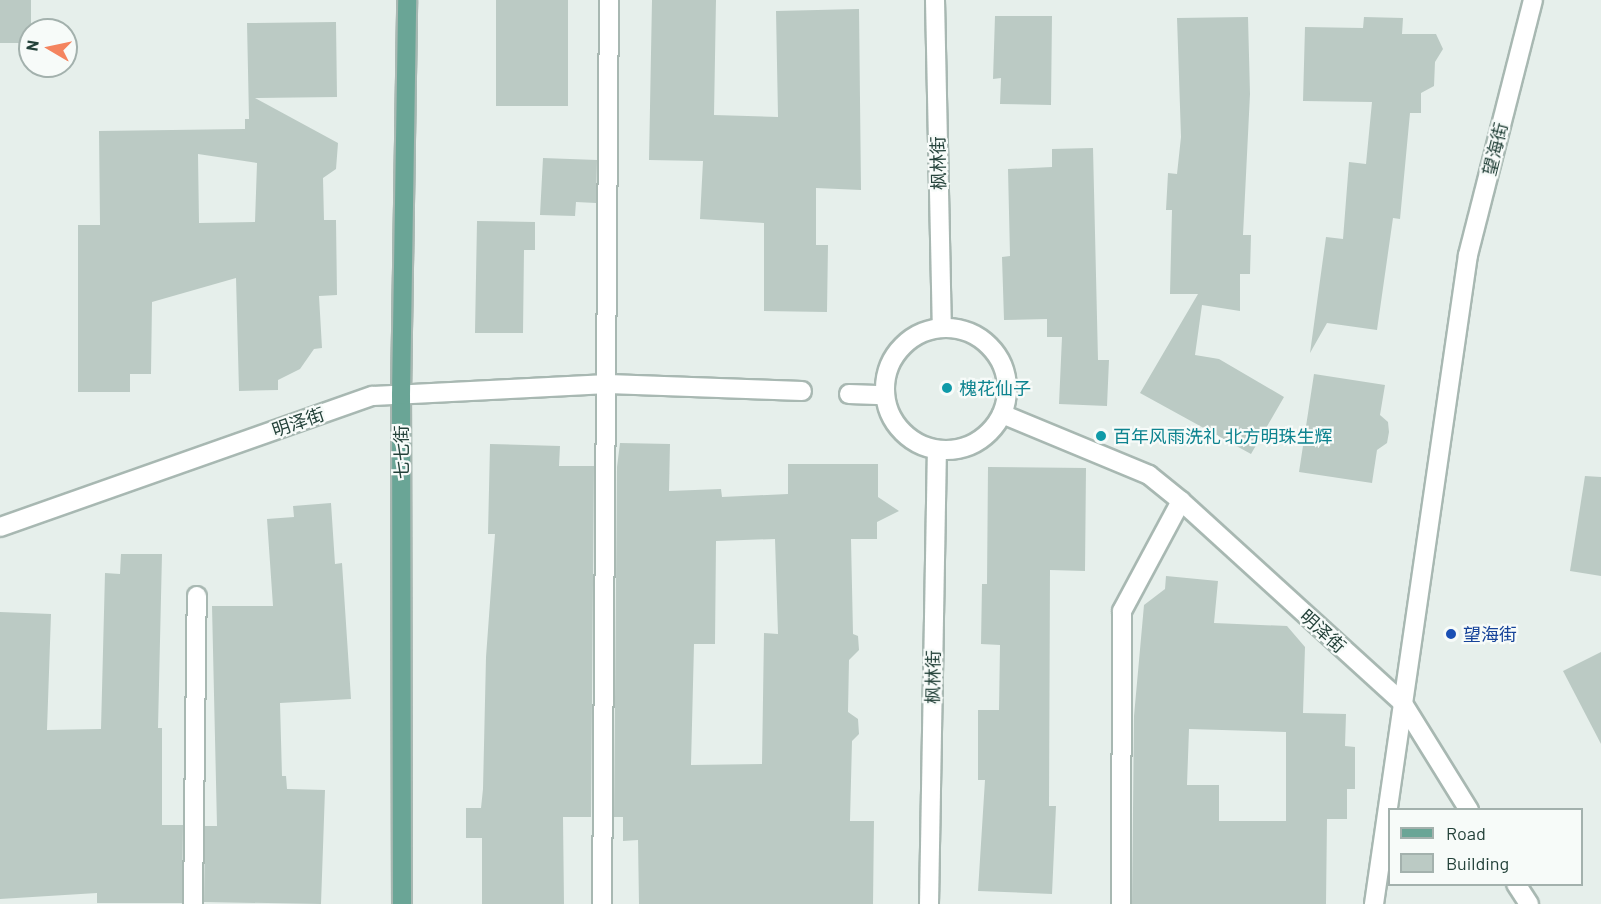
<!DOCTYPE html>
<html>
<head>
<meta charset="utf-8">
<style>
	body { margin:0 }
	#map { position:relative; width:1601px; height:904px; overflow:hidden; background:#e6efeb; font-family:Barlow,"Noto Sans SC",sans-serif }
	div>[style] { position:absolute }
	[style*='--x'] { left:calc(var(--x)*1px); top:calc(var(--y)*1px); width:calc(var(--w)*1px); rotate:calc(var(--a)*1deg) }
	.building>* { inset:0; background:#bbcac4; transform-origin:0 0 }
	.roads { filter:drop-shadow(2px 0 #a8b8b2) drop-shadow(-2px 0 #a8b8b2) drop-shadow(0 2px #a8b8b2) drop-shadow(0 -2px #a8b8b2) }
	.minor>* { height:18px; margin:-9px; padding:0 9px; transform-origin:9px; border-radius:9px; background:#fff }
	.minor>.ring { margin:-9px; padding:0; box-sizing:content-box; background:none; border:18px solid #fff; border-radius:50% }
	.major>* { height:18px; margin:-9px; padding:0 9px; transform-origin:9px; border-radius:9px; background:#6aa596 }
	.dots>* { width:16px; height:16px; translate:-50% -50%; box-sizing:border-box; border:3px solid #f7fbf9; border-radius:50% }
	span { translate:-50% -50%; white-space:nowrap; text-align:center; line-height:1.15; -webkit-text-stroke:4.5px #f7fbf9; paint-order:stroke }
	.street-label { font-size:18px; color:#24423a }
	.culture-label { font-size:18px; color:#0d838f }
	.left { translate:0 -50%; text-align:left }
	.transit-label { font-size:18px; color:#164399 }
	.legend { position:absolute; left:1388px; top:808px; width:195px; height:78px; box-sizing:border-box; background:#f7fbf9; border:2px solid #a3b1ad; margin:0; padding:8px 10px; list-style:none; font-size:18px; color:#24423a }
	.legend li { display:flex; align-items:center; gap:12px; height:30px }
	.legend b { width:30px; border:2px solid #a3b1ad }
	.north { position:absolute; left:18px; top:18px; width:60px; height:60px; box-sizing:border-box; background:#f7fbf9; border:2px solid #a3b1ad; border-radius:50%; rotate:279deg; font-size:16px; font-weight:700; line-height:24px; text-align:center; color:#24423a }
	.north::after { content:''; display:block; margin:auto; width:21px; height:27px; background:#f4845f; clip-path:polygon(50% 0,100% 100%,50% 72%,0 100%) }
</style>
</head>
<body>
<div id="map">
	<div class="building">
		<i style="left:0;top:0;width:31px;height:43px"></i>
		<i style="left:496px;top:0;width:72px;height:106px"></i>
		<i style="clip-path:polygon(652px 0,716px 0,714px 115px,778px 117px,776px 11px,859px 9px,861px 190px,816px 188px,816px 245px,828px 245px,827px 312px,764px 311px,764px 223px,700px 219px,703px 161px,649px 160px)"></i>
		<i style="clip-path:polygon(995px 16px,1052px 16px,1051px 105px,1000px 104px,1001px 78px,993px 79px)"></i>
		<i style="clip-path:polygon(1248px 17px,1250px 94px,1243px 235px,1251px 235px,1250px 274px,1240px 274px,1240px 311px,1202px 305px,1195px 355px,1219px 359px,1284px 397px,1251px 454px,1140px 393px,1198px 294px,1170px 294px,1172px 210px,1166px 210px,1168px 173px,1177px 174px,1181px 137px,1177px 18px)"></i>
		<i style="clip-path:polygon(1364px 17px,1403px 18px,1402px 34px,1436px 34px,1443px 49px,1435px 62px,1434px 86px,1421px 93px,1421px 113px,1410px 113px,1400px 219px,1393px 218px,1377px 330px,1327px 323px,1310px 353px,1326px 237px,1343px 239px,1349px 162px,1366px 164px,1372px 102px,1303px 101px,1305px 27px,1363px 28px)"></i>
		<i style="clip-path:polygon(evenodd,336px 22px,337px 97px,255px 98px,338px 143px,336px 169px,323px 178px,324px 220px,336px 220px,337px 295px,319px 296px,322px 348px,314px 349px,300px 369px,278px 380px,278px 390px,239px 391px,236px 278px,152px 302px,151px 374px,130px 374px,130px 392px,78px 392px,78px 225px,100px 225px,99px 131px,245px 129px,245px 119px,249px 119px,247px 23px,336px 22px,198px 154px,257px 163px,255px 222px,199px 223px,198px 154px)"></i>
		<i style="clip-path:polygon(1093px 148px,1098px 360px,1109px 360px,1107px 406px,1059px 404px,1062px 337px,1047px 337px,1047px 319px,1004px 320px,1002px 257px,1010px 256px,1008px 169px,1052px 167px,1052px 149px)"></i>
		<i style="clip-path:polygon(543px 158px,597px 160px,596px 203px,576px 202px,575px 216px,540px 215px)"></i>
		<i style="clip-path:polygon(477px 221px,535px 222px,535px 250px,524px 250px,523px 333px,475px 333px)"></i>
		<i style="clip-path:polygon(1314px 374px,1385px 385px,1380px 415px,1388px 422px,1389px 432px,1387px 443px,1377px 450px,1372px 483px,1299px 472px)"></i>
		<i style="clip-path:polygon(evenodd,620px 443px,670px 444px,669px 491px,721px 489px,722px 497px,788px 494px,788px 464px,878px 464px,878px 497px,899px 511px,877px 522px,877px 539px,851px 539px,853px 634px,858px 636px,859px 650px,849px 660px,848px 712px,858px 719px,859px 734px,852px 741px,850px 821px,874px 821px,873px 904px,639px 904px,638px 840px,623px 841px,623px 817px,614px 817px,617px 467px,620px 443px,775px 539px,778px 634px,764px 633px,762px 764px,691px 765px,694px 644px,715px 644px,716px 541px,775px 539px)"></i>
		<i style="clip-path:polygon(490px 444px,560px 446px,559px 466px,594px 466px,591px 817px,563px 817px,564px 904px,482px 904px,482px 838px,466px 838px,466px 808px,481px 808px,483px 789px,486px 657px,495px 534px,488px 534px)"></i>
		<i style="clip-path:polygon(988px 467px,1086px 468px,1085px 571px,1050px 570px,1049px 806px,1056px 806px,1052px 894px,978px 891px,985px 780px,978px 780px,978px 710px,999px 710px,1000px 645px,981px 644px,982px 584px,987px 584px)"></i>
		<i style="clip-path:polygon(1585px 476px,1601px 477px,1601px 576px,1570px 571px)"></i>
		<i style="clip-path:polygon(331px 503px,335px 564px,342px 563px,351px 699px,280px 703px,282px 776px,286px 776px,287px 789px,325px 790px,321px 904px,204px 902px,205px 826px,217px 826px,212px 606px,273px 606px,267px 519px,294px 517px,293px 506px)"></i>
		<i style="clip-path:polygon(121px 554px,162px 554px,158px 728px,162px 728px,162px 825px,183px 825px,182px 903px,97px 903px,97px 893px,0 899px,0 612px,51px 614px,47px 730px,101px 729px,105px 573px,120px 574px)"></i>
		<i style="clip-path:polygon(evenodd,1166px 576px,1218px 581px,1214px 623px,1287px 626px,1305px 647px,1303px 713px,1346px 714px,1345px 746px,1355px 747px,1355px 789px,1347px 789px,1347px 819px,1327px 819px,1326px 904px,1132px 904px,1134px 716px,1144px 605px,1165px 589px,1166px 576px,1189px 729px,1286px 732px,1286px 821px,1219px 821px,1219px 785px,1187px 785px,1189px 729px)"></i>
		<i style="clip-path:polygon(1601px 652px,1601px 744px,1563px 671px)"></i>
	</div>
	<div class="roads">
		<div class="minor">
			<i style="--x:935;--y:0;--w:327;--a:88.8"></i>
			<i class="ring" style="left:885px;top:328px;width:104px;height:104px"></i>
			<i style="--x:849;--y:394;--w:35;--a:2"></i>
			<i style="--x:1002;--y:414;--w:159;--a:22.5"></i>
			<i style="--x:1149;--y:475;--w:41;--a:39.1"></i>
			<i style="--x:1181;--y:501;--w:299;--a:42.3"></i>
			<i style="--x:1402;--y:702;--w:127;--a:58.2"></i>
			<i style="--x:0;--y:527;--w:395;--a:-19.4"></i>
			<i style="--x:373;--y:396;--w:235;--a:-2.9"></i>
			<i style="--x:608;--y:384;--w:194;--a:2.1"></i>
			<i style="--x:1516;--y:884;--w:24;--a:57"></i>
			<i style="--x:193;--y:904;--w:308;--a:-89.3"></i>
			<i style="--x:602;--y:904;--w:904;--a:-89.56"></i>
			<i style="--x:929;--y:904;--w:454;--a:-89"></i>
			<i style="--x:1121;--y:904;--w:293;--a:-89.8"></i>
			<i style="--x:1122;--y:611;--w:125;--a:-61.8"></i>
			<i style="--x:1374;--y:904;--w:656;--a:-81.76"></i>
			<i style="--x:1468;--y:255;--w:263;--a:-75.7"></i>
		</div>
		<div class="major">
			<i style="--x:402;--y:904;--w:509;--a:-90.11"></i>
			<i style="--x:401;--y:395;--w:395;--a:-89.1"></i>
		</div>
	</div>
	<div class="dots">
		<i style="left:947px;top:388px;background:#0f9aa8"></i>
		<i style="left:1101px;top:436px;background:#0f9aa8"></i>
		<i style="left:1451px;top:634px;background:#1a4fb4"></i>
	</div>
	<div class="street-label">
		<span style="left:1495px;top:149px;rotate:-76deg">望海街</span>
		<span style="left:938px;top:163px;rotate:-91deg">枫林街</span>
		<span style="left:298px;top:422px;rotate:-19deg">明泽街</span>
		<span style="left:401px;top:452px;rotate:-90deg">七七街</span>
		<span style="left:1323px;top:631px;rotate:42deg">明泽街</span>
		<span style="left:933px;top:677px;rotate:-89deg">枫林街</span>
	</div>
	<div class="culture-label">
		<span class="left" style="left:959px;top:388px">槐花仙子</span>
		<span class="left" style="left:1113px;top:436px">百年风雨洗礼 北方明珠生辉</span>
	</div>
	<div class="transit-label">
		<span class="left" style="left:1463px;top:634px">望海街</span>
	</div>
	<ul class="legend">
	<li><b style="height:8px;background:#6aa596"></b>Road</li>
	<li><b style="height:16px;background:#bbcac4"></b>Building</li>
	</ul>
	<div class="north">N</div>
</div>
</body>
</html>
